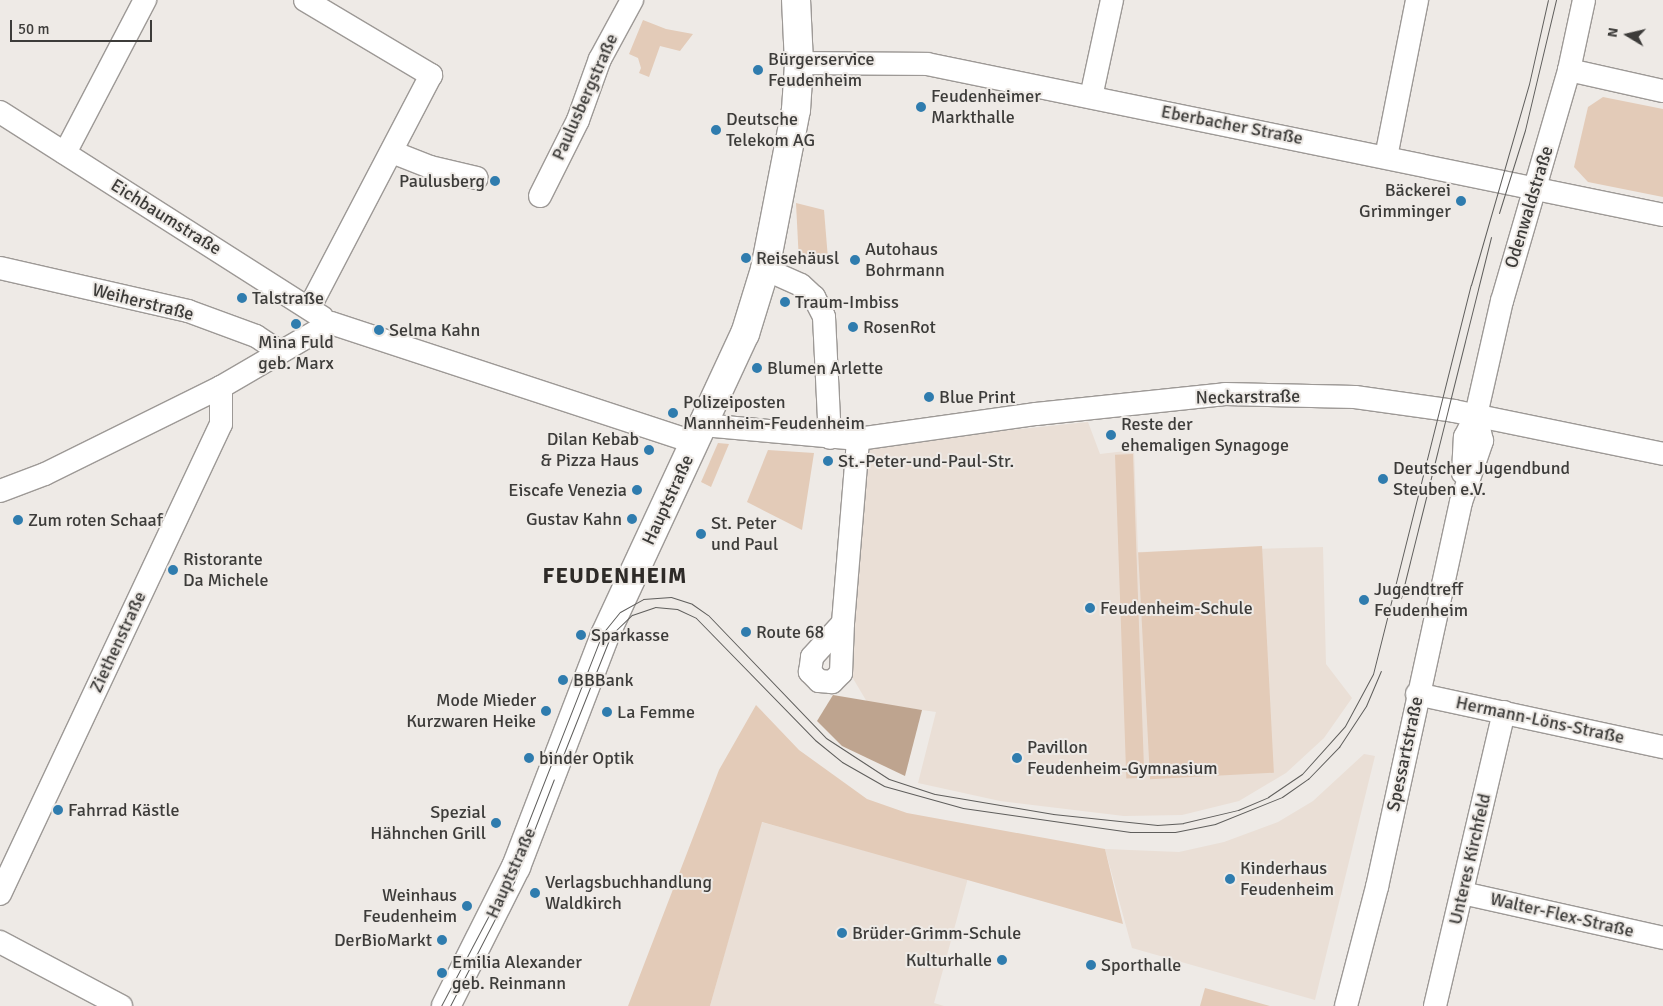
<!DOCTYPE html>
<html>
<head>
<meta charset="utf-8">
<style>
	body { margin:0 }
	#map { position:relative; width:1663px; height:1006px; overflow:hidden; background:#eeeae6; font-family:Signika,sans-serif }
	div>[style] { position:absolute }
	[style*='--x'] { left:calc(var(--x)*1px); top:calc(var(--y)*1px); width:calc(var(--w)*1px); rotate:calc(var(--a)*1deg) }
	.built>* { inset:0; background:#eadfd6 }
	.green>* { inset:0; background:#e3cbb8; transform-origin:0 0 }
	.forest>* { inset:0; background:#bea48f }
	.roads { filter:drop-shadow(1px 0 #9d9996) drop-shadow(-1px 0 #9d9996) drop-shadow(0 1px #9d9996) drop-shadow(0 -1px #9d9996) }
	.street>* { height:22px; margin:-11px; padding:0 11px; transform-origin:11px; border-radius:11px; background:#fff }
	.secondary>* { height:28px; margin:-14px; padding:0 14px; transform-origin:14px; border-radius:14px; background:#fff }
	.tram>* { height:1px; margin:-0.5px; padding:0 0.5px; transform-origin:0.5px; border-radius:0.5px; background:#5f5e5c }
	.dots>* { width:14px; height:14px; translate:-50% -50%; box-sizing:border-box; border:2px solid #eeeae6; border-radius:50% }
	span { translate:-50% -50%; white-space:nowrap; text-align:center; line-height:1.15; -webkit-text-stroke:4px #eeeae6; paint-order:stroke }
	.poi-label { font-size:18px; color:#3d3c3a }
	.left { translate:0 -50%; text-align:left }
	.right { translate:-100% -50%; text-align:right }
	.street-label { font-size:18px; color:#3d3c3a }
	.district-label { font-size:22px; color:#2e2b28; font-weight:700; letter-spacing:1px }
	.north { position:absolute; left:1603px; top:10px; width:50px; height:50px; -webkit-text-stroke:4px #eeeae6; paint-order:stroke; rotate:279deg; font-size:14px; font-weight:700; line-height:20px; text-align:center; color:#3d3c3a }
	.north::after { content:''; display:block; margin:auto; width:18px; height:22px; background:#3d3c3a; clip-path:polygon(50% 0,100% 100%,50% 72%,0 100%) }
	.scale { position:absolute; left:10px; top:20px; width:142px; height:22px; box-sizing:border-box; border:2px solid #3d3c3a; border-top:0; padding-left:6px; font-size:15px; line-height:18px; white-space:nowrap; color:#3d3c3a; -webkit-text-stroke:4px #eeeae6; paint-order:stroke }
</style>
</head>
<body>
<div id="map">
	<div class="built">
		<i style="clip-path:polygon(1088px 422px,1100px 454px,1134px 450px,1138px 552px,1323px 547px,1326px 664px,1352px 698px,1324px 738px,1286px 773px,1239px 801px,1182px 815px,1124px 816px,1000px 801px,918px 783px,936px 712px,867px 702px,851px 675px,867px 445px)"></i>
		<i style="clip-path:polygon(1364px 754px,1375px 756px,1315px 1000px,1132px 948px,1105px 849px,1179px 852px,1224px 842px,1278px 822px,1313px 801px)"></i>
		<i style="clip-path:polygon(761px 822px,968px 878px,934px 1003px,944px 1006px,710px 1006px)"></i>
	</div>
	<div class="green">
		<i style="clip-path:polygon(643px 20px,666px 29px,693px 34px,680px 51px,660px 46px,649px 77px,639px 73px,641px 68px,638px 58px,629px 54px)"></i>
		<i style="clip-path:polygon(1603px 97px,1663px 109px,1663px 197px,1588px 182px,1574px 167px,1588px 107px)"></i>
		<i style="clip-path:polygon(796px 203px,824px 210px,828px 259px,815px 263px,799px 262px)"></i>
		<i style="clip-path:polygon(718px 443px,729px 444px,711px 487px,701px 482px)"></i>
		<i style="clip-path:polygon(768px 450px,814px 453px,802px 530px,747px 502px)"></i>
		<i style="left:1133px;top:454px;width:324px;height:18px;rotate:88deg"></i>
		<i style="left:1262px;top:546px;width:227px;height:124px;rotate:87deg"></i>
		<i style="clip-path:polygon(756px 705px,799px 750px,867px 799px,907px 813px,1105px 849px,1123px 924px,762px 822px,710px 1006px,628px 1006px,719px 770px)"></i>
		<i style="clip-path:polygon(1205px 988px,1270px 1006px,1200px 1006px)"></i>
	</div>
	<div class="forest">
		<i style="clip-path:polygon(833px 695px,922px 710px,905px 776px,842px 746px,817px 721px)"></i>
	</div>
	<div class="roads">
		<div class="street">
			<i style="--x:305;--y:0;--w:147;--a:30.8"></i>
			<i style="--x:431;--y:75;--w:263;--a:117.6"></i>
			<i style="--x:799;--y:63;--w:128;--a:0.4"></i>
			<i style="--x:927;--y:64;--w:751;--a:11.59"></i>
			<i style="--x:1569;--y:70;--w:96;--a:12.6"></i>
			<i style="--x:1091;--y:97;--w:99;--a:-77.8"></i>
			<i style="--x:0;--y:112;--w:382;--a:32.5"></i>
			<i style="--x:392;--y:152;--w:41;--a:21.5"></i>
			<i style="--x:430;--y:167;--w:48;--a:13.2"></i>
			<i style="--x:65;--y:153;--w:173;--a:-62.4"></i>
			<i style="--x:1386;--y:157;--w:160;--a:-78.8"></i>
			<i style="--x:540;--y:196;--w:85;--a:-63.4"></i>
			<i style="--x:578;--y:120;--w:65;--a:-70.2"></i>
			<i style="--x:600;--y:59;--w:67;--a:-61.5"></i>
			<i style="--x:0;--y:268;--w:193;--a:12.9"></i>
			<i style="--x:188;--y:311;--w:72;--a:20.2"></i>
			<i style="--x:256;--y:336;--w:29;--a:34"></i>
			<i style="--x:765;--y:269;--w:39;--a:24"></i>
			<i style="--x:801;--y:285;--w:18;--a:43"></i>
			<i style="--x:814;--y:297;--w:22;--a:63"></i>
			<i style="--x:824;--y:317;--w:121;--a:87.2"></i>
			<i style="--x:703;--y:425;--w:156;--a:5.2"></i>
			<i style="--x:858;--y:439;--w:180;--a:-8"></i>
			<i style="--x:1036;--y:414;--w:190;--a:-6"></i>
			<i style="--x:1225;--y:394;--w:130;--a:1.3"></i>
			<i style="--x:1355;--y:397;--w:100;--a:8"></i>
			<i style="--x:1454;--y:411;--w:213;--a:11.6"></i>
			<i style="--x:1463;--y:473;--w:36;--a:-87"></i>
			<i style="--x:1465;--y:437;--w:25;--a:-63"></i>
			<i style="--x:1476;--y:415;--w:117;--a:-77.2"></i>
			<i style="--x:1502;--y:301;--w:241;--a:-73.8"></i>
			<i style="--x:1569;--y:70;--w:72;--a:-77.9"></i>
			<i style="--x:0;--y:491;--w:48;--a:-20.7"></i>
			<i style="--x:45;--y:474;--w:196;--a:-26.3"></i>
			<i style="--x:221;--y:387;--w:127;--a:-30.2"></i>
			<i style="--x:331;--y:323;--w:382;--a:18.2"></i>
			<i style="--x:843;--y:623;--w:50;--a:92.3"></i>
			<i style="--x:841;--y:673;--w:13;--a:135"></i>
			<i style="--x:832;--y:682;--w:13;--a:-176"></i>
			<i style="--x:819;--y:681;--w:13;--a:-135"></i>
			<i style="--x:810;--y:672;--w:15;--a:-82"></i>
			<i style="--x:812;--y:657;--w:46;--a:-47.6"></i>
			<i style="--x:843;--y:623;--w:185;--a:-85.3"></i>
			<i style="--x:1417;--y:694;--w:252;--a:12.2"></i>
			<i style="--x:1462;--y:893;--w:206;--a:12.6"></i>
			<i style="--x:0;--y:894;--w:519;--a:-64.82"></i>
			<i style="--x:221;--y:424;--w:37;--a:-90"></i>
			<i style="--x:0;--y:942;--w:137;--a:27.9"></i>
			<i style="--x:1346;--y:1006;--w:123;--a:-75.4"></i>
			<i style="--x:1377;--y:887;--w:394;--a:-77.7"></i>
			<i style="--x:1461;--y:502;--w:65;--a:-71"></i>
			<i style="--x:1482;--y:441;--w:27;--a:-103"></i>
			<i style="--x:1435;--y:1006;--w:302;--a:-76.8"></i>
		</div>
		<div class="secondary">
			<i style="--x:446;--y:1006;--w:156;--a:-63.3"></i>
			<i style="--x:516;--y:867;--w:248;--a:-69"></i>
			<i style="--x:605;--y:635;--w:332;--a:-65.1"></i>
			<i style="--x:745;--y:334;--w:68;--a:-72.9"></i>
			<i style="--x:765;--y:269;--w:162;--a:-79"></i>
			<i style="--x:796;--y:110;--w:47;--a:-86.3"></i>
			<i style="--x:799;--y:63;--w:63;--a:-92.7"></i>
		</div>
	</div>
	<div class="tram">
		<i style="--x:1499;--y:213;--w:87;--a:-72.6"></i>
		<i style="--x:1525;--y:130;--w:134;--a:-76.6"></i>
		<i style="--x:1401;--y:598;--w:372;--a:-76"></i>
		<i style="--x:560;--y:763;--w:138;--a:-68.3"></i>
		<i style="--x:611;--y:635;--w:29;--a:-44"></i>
		<i style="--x:632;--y:615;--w:24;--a:-19"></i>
		<i style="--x:655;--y:607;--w:22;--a:5"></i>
		<i style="--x:677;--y:609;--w:21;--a:25"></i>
		<i style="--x:696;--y:618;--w:170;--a:45.7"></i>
		<i style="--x:815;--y:740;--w:35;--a:39"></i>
		<i style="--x:842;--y:762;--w:48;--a:29.7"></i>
		<i style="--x:884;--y:786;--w:82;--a:15.6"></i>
		<i style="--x:963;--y:808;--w:169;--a:8.2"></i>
		<i style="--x:1130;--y:832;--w:45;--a:0"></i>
		<i style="--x:1175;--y:832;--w:41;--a:-11.3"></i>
		<i style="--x:1215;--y:824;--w:72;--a:-21.9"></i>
		<i style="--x:1282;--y:797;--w:32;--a:-35"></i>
		<i style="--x:1308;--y:779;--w:45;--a:-45.9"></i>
		<i style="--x:1339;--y:747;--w:49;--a:-56.6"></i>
		<i style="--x:1366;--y:706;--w:38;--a:-67"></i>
		<i style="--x:441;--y:1006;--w:129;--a:-62.2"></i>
		<i style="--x:501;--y:892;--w:277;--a:-68.6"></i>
		<i style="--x:602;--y:634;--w:28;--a:-51"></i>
		<i style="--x:620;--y:612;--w:26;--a:-29"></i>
		<i style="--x:643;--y:599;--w:28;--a:-4"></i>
		<i style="--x:671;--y:597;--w:22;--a:18"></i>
		<i style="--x:692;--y:604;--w:19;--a:35"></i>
		<i style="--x:708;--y:615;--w:170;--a:46.2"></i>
		<i style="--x:826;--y:738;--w:75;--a:33.1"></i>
		<i style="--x:889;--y:779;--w:48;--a:18.1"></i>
		<i style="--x:935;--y:794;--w:120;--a:9.6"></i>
		<i style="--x:1053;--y:814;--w:105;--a:6"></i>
		<i style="--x:1157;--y:825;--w:26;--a:-4"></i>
		<i style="--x:1183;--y:823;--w:57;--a:-13.3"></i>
		<i style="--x:1238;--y:810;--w:33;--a:-23"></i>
		<i style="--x:1268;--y:797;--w:41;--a:-34.1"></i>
		<i style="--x:1302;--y:774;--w:64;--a:-48.1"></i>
		<i style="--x:1345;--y:726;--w:59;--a:-61.7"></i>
		<i style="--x:1373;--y:674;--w:401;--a:-75.9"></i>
		<i style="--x:1471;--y:285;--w:209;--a:-73.9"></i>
		<i style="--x:1529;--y:84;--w:86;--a:-77.3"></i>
		<i style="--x:450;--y:1006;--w:140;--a:-62.7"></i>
		<i style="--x:514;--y:882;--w:110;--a:-68.8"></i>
	</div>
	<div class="dots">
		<i style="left:758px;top:70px;background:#2f7cae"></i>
		<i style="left:921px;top:107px;background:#2f7cae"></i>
		<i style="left:716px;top:130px;background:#2f7cae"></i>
		<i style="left:495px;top:181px;background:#2f7cae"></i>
		<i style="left:1461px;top:201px;background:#2f7cae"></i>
		<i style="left:746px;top:258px;background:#2f7cae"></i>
		<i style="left:855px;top:260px;background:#2f7cae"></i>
		<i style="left:242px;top:298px;background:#2f7cae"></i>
		<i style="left:785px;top:302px;background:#2f7cae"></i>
		<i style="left:296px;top:324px;background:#2f7cae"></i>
		<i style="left:853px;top:327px;background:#2f7cae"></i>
		<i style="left:379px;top:330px;background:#2f7cae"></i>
		<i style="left:757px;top:368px;background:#2f7cae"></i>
		<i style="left:929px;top:397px;background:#2f7cae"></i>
		<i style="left:673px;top:413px;background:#2f7cae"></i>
		<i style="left:1111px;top:435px;background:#2f7cae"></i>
		<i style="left:649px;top:450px;background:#2f7cae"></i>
		<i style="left:828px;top:461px;background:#2f7cae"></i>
		<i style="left:1383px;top:479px;background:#2f7cae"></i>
		<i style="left:637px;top:490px;background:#2f7cae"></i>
		<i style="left:632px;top:519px;background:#2f7cae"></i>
		<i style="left:18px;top:520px;background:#2f7cae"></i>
		<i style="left:701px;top:534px;background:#2f7cae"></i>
		<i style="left:173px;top:570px;background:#2f7cae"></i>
		<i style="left:1364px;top:600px;background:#2f7cae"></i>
		<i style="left:1090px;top:608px;background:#2f7cae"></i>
		<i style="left:746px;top:632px;background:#2f7cae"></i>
		<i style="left:581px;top:635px;background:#2f7cae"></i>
		<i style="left:563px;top:680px;background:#2f7cae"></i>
		<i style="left:546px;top:711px;background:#2f7cae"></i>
		<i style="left:607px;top:712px;background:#2f7cae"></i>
		<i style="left:529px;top:758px;background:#2f7cae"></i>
		<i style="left:1017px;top:758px;background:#2f7cae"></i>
		<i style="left:58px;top:810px;background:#2f7cae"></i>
		<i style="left:496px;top:823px;background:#2f7cae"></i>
		<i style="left:1230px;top:879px;background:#2f7cae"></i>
		<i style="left:535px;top:893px;background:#2f7cae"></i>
		<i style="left:467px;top:906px;background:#2f7cae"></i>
		<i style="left:842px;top:933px;background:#2f7cae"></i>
		<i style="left:442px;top:940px;background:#2f7cae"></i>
		<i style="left:1002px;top:960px;background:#2f7cae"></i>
		<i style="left:1091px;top:965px;background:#2f7cae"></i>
		<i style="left:442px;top:973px;background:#2f7cae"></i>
	</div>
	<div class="poi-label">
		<span class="left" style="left:768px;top:70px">Bürgerservice<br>Feudenheim</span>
		<span class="left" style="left:931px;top:107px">Feudenheimer<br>Markthalle</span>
		<span class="left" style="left:726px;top:130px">Deutsche<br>Telekom AG</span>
		<span class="right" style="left:485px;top:181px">Paulusberg</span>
		<span class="right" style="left:1451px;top:201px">Bäckerei<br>Grimminger</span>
		<span class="left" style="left:865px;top:260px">Autohaus<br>Bohrmann</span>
		<span class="left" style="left:756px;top:258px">Reisehäusl</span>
		<span class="left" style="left:252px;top:298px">Talstraße</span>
		<span class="left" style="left:795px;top:302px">Traum-Imbiss</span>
		<span class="left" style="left:863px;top:327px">RosenRot</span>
		<span class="left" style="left:389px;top:330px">Selma Kahn</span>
		<span style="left:296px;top:353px">Mina Fuld<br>geb. Marx</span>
		<span class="left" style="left:767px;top:368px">Blumen Arlette</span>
		<span class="left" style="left:939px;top:397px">Blue Print</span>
		<span class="left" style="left:683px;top:413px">Polizeiposten<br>Mannheim-Feudenheim</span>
		<span class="left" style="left:1121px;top:435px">Reste der<br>ehemaligen Synagoge</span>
		<span class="right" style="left:639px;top:450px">Dilan Kebab<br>&amp; Pizza Haus</span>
		<span class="left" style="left:838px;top:461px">St.-Peter-und-Paul-Str.</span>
		<span class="left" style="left:1393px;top:479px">Deutscher Jugendbund<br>Steuben e.V.</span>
		<span class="right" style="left:627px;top:490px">Eiscafe Venezia</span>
		<span class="right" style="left:622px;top:519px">Gustav Kahn</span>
		<span class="left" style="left:28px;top:520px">Zum roten Schaaf</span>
		<span class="left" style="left:711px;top:534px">St. Peter<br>und Paul</span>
		<span class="left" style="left:183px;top:570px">Ristorante<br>Da Michele</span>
		<span class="left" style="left:1374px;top:600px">Jugendtreff<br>Feudenheim</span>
		<span class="left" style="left:1100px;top:608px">Feudenheim-Schule</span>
		<span class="left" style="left:756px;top:632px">Route 68</span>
		<span class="left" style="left:591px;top:635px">Sparkasse</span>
		<span class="left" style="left:573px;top:680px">BBBank</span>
		<span class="right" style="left:536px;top:711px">Mode Mieder<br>Kurzwaren Heike</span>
		<span class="left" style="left:617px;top:712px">La Femme</span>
		<span class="left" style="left:1027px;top:758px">Pavillon<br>Feudenheim-Gymnasium</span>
		<span class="left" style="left:539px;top:758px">binder Optik</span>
		<span class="left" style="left:68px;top:810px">Fahrrad Kästle</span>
		<span class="right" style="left:486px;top:823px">Spezial<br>Hähnchen Grill</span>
		<span class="left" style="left:1240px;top:879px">Kinderhaus<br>Feudenheim</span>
		<span class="left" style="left:545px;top:893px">Verlagsbuchhandlung<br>Waldkirch</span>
		<span class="right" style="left:457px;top:906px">Weinhaus<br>Feudenheim</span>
		<span class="left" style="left:852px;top:933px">Brüder-Grimm-Schule</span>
		<span class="right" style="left:432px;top:940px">DerBioMarkt</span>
		<span class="right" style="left:992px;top:960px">Kulturhalle</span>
		<span class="left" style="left:452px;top:973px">Emilia Alexander<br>geb. Reinmann</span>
		<span class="left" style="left:1101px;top:965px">Sporthalle</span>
	</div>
	<div class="street-label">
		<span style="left:585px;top:97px;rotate:-66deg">Paulusbergstraße</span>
		<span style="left:1232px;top:125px;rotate:11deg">Eberbacher Straße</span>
		<span style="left:1529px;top:207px;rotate:-73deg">Odenwaldstraße</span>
		<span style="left:166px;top:217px;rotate:32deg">Eichbaumstraße</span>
		<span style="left:143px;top:302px;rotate:14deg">Weiherstraße</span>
		<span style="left:1248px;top:397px;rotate:-1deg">Neckarstraße</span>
		<span style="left:668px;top:500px;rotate:-65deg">Hauptstraße</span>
		<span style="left:118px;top:642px;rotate:-65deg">Ziethenstraße</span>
		<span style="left:1540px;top:720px;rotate:12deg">Hermann-Löns-Straße</span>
		<span style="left:1405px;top:754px;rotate:-78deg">Spessartstraße</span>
		<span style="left:1470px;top:859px;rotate:-77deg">Unteres Kirchfeld</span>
		<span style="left:511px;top:873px;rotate:-66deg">Hauptstraße</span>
		<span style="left:1562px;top:915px;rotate:13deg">Walter-Flex-Straße</span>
	</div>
	<div class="district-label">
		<span style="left:615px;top:576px">FEUDENHEIM</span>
	</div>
	<div class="north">N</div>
	<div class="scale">50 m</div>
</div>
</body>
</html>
